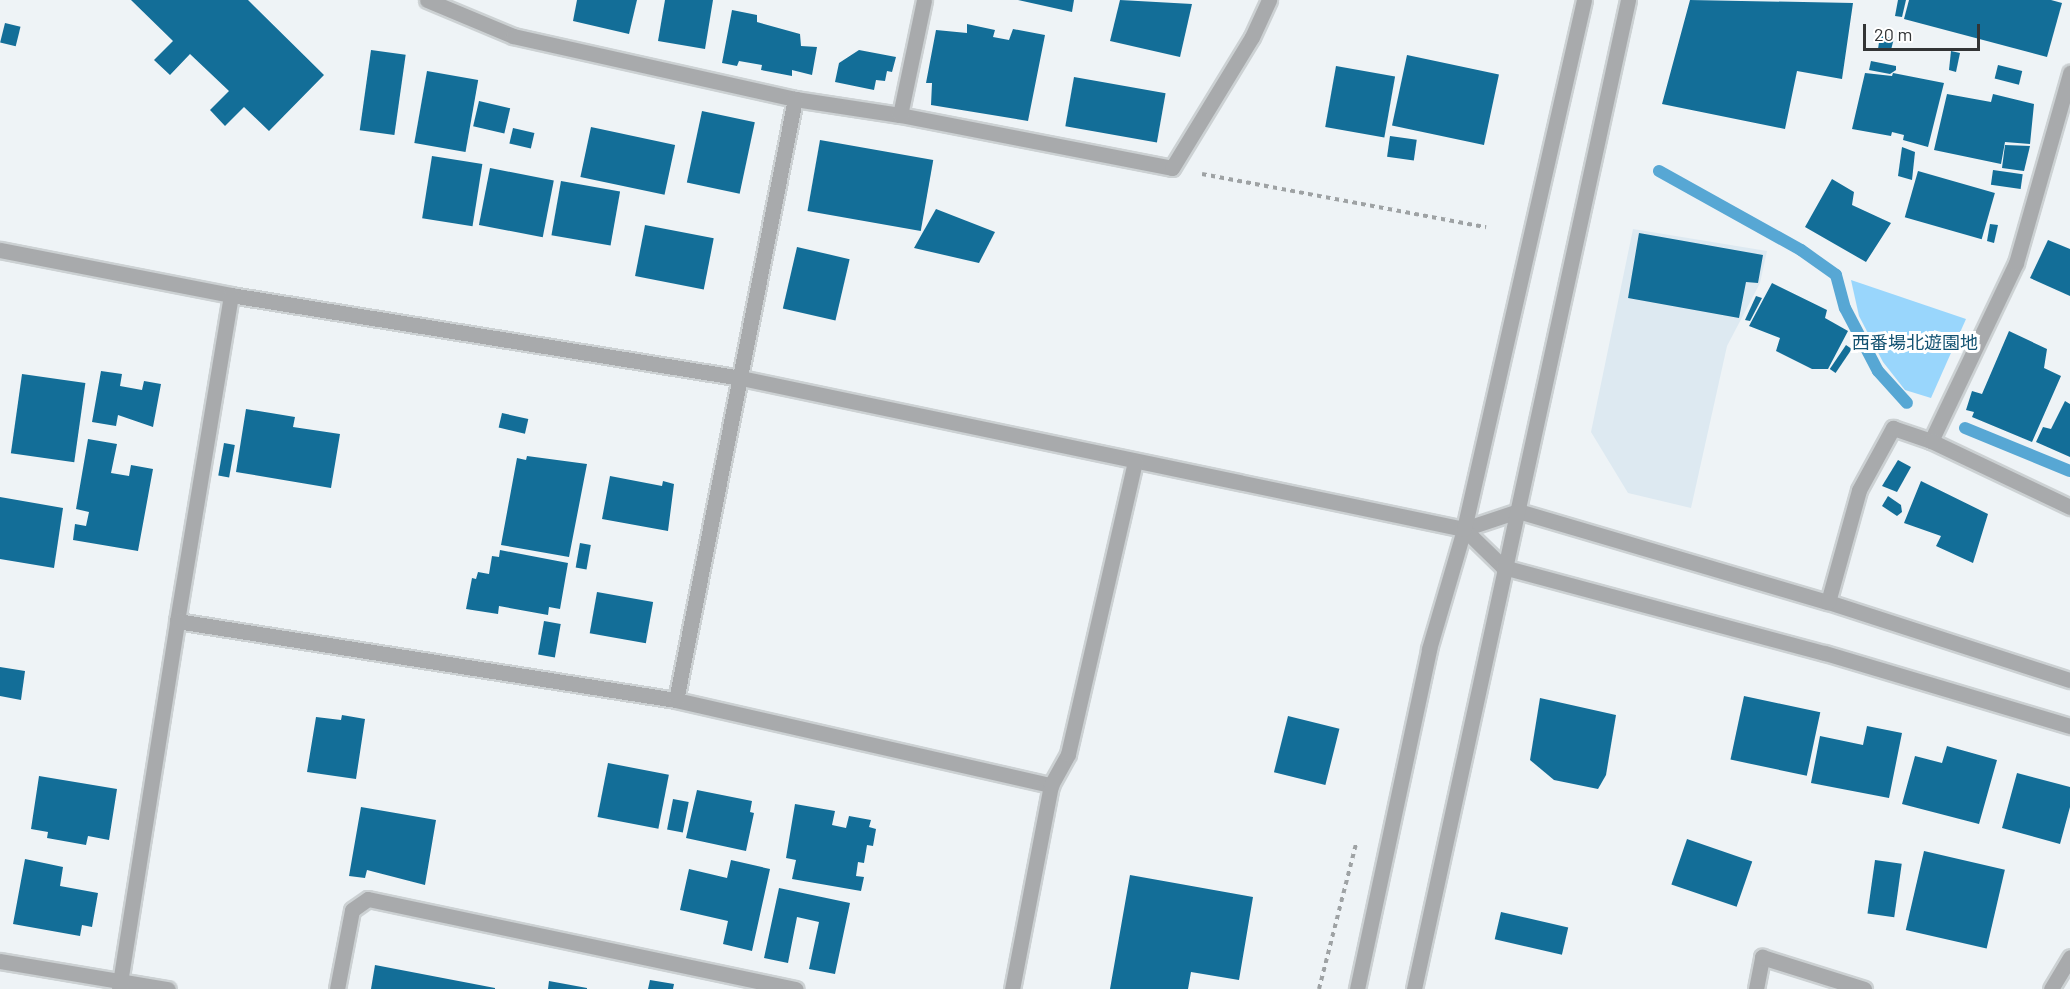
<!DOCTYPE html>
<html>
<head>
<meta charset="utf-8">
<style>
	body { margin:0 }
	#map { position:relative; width:2070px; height:989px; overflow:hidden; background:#eef3f6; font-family:Barlow,"Noto Sans JP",sans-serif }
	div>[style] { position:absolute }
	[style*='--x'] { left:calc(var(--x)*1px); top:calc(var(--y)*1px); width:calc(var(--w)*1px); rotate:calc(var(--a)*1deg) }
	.built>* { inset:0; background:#dde9f1 }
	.green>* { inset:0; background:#99d6fc }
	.stream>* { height:12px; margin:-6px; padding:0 6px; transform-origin:6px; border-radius:6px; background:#57a7d4 }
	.building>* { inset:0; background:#136e98; transform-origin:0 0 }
	.path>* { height:4px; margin-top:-2px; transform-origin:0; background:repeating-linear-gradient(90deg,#9ea2a4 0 4.5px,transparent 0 9px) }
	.roads { filter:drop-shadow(2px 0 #ccd1d3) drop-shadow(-2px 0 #ccd1d3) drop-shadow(0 2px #ccd1d3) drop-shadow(0 -2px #ccd1d3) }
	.minor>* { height:15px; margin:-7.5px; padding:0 7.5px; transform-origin:7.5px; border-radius:7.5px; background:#a8aaac }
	span { translate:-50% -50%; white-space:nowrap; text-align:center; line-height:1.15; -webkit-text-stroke:6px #fff; paint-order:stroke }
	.park-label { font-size:18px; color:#135271 }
	.scale { position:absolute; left:1863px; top:24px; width:117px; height:27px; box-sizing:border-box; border:3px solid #323435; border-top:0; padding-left:8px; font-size:18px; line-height:21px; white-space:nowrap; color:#323435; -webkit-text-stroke:4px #fff; paint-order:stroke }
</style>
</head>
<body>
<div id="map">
	<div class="built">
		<i style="clip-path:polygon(1633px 229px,1767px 251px,1760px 283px,1727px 346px,1691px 508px,1628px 493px,1591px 432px)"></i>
	</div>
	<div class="green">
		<i style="clip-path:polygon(1851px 280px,1966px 319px,1931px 398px,1905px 390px,1883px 362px,1859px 316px)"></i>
	</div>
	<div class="stream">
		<i style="--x:1659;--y:171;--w:162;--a:29.1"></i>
		<i style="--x:1801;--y:250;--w:43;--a:35.5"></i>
		<i style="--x:1836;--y:275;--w:34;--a:75"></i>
		<i style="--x:1845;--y:308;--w:71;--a:62.4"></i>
		<i style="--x:1878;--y:371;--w:43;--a:47.8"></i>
		<i style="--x:1965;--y:428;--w:113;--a:22.3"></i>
	</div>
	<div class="building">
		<i style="clip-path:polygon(131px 0,248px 0,324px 75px,269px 131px,244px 107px,225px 126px,210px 110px,229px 91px,190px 54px,170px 75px,154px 60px,173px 41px)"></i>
		<i style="clip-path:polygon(577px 0,637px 0,629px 34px,573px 21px)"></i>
		<i style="clip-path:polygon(665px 0,713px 0,705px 49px,658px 41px)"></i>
		<i style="clip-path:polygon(1018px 0,1074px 0,1072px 12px)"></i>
		<i style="clip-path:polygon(1120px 0,1192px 4px,1180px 57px,1110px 41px)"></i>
		<i style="clip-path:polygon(1690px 0,1853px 3px,1842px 79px,1797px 71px,1785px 129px,1662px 104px)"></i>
		<i style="clip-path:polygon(1898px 0,1906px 0,1902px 17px,1895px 16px)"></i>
		<i style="clip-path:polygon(1909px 0,2051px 0,2062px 3px,2047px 57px,1904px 19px)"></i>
		<i style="clip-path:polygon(732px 10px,757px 15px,757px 22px,800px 34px,801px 46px,817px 47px,812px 75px,792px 70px,792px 76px,761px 70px,762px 65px,739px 61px,737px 66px,722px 63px)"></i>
		<i style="left:5px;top:23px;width:16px;height:20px;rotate:14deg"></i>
		<i style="clip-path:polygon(967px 24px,995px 30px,993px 37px,1009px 40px,1013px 29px,1045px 35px,1028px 121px,931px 105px,932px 83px,926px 83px,936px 30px,967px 33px)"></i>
		<i style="clip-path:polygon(1880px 36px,1894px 38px,1891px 50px,1878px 49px)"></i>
		<i style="left:371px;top:50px;width:35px;height:81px;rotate:8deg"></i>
		<i style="clip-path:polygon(859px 50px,896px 57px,892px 72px,887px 71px,885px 81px,876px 80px,874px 90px,835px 82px,839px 63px)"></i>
		<i style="clip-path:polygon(1951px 51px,1960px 53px,1956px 72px,1949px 70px)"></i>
		<i style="left:1407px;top:55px;width:94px;height:72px;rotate:12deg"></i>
		<i style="clip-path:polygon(1871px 61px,1896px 66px,1896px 70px,1890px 74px,1869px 70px)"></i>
		<i style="left:1998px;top:65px;width:25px;height:14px;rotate:14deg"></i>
		<i style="left:1336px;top:66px;width:60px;height:62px;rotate:10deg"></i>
		<i style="left:427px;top:71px;width:52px;height:73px;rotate:10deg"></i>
		<i style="clip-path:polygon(1865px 73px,1892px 76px,1893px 73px,1944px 83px,1928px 147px,1903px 140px,1904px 135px,1892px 132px,1891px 136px,1852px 129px)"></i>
		<i style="left:1074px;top:77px;width:93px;height:50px;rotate:10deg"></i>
		<i style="clip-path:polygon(1947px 94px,1991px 102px,1993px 94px,2034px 104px,2030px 144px,2005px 142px,2001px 164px,1934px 150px)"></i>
		<i style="left:479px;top:101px;width:32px;height:26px;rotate:13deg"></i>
		<i style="left:702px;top:111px;width:54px;height:73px;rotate:12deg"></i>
		<i style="left:591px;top:127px;width:86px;height:51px;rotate:12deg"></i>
		<i style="left:513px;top:128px;width:22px;height:16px;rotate:13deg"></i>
		<i style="left:1390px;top:136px;width:27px;height:21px;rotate:8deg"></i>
		<i style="left:820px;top:140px;width:115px;height:72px;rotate:10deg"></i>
		<i style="clip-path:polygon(2005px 145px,2030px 146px,2024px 171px,2002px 168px)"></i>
		<i style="clip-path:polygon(1902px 147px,1915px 152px,1912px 180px,1898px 176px)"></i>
		<i style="left:432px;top:156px;width:51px;height:63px;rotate:9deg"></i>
		<i style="left:490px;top:168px;width:65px;height:58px;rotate:11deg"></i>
		<i style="left:1993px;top:170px;width:30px;height:15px;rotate:8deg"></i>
		<i style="left:1918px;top:171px;width:80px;height:48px;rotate:16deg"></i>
		<i style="clip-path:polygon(1832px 179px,1854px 192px,1852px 205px,1891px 223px,1866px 262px,1805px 227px)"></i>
		<i style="left:561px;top:181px;width:60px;height:55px;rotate:10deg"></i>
		<i style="clip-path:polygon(936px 209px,995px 232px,979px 263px,914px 248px)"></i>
		<i style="clip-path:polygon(1990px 224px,1998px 225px,1994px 243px,1987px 241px)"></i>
		<i style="left:645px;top:225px;width:70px;height:52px;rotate:11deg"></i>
		<i style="clip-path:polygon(1639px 233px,1763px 255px,1758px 283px,1746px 282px,1739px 318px,1628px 298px)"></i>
		<i style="clip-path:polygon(2048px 240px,2070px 249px,2070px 296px,2030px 278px)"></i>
		<i style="left:797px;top:247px;width:54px;height:63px;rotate:13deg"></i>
		<i style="clip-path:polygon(1772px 283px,1827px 310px,1825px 318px,1848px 331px,1828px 369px,1812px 369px,1776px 351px,1780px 338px,1749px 326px)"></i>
		<i style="clip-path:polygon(1756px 296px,1762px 298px,1750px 321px,1745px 320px)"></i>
		<i style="clip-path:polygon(2009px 331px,2047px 349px,2044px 368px,2061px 376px,2032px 442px,1972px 417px,1974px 412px,1966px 410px,1972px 391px,1982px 394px)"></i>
		<i style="left:1846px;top:345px;width:7px;height:29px;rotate:34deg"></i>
		<i style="clip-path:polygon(101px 371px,122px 374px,120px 386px,142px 390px,144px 381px,161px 384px,153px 427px,118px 415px,116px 426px,92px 422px)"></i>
		<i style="left:22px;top:374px;width:64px;height:80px;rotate:8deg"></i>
		<i style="clip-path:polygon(2065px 401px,2070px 404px,2070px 457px,2036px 442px,2043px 427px,2051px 429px)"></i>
		<i style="clip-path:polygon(246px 409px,295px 417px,293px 427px,340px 434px,331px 488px,236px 472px)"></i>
		<i style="left:502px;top:413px;width:27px;height:15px;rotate:13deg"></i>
		<i style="clip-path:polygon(88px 439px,117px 444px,111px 473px,129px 476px,131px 465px,153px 469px,138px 551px,73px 540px,75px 524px,86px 526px,89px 512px,76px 509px)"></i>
		<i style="left:224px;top:443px;width:11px;height:33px;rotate:10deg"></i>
		<i style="clip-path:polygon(527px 456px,587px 464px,569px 557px,501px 545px,517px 458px,526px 460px)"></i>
		<i style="clip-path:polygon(1898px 460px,1911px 467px,1897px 492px,1882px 486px)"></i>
		<i style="clip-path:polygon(610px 476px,662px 486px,663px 481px,674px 484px,668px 531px,602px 519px)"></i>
		<i style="clip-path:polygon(1921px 481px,1988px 514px,1973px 563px,1936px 546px,1941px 536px,1904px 523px)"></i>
		<i style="clip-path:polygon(1888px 496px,1901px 505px,1902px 512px,1897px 516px,1882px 506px)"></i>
		<i style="clip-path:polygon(0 497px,63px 508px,54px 568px,0 559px)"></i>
		<i style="left:580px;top:543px;width:11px;height:25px;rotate:10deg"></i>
		<i style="clip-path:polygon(500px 550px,568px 563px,560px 609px,549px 607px,548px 615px,499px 606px,498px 614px,466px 609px,472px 578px,476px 579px,478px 572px,489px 574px,492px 556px,499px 557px)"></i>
		<i style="left:597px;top:592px;width:57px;height:42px;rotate:10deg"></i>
		<i style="left:544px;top:621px;width:17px;height:34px;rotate:10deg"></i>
		<i style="clip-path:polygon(0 667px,25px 671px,21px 700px,0 696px)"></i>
		<i style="left:1744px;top:696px;width:78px;height:65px;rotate:12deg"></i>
		<i style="clip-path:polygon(1540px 698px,1616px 715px,1606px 775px,1598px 789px,1554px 780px,1530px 760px)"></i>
		<i style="clip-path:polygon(342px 715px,365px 719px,356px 779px,307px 772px,316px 717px,341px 720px)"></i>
		<i style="left:1288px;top:716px;width:53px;height:58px;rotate:14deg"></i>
		<i style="clip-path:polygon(1867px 726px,1902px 733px,1889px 798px,1811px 783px,1820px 736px,1863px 745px)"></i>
		<i style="clip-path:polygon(1947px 746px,1997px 760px,1979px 824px,1902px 804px,1915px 756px,1942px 763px)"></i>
		<i style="left:608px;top:763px;width:62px;height:55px;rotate:11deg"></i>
		<i style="clip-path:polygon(2017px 773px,2070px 787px,2070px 807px,2060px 844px,2002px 828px)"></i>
		<i style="clip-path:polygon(39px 776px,117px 789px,109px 840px,88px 836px,86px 845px,47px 838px,48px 832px,31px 829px)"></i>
		<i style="clip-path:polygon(697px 790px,752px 801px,750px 812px,754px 813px,746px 851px,686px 838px)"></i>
		<i style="left:673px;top:799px;width:16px;height:31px;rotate:11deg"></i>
		<i style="clip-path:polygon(795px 804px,835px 811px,832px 825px,846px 828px,849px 816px,871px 820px,869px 827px,876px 829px,873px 846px,867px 845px,864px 863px,858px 862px,856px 876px,864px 877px,861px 891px,792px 879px,796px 860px,786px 858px)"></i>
		<i style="clip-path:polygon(361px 807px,436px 820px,425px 885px,367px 870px,365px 878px,349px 876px)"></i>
		<i style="left:1687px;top:839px;width:69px;height:48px;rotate:19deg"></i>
		<i style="left:1924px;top:851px;width:83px;height:81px;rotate:13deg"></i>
		<i style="clip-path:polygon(25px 859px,63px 867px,60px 886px,98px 893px,92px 927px,82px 925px,80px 936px,13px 924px)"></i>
		<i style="clip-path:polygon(731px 860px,770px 869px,752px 951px,723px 944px,728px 921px,680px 910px,689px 869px,727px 878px)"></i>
		<i style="left:1875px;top:860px;width:27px;height:54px;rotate:8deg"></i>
		<i style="clip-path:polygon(1130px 875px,1253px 897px,1239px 980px,1191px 972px,1188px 989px,1110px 989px)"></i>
		<i style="clip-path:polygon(779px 888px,850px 903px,835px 974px,809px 969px,819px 922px,797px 917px,788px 963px,764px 958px)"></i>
		<i style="left:1501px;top:912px;width:69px;height:28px;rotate:13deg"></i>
		<i style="clip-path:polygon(375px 965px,495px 988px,495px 989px,371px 989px)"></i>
		<i style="clip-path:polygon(650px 980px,674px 984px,673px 989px,648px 989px)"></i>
		<i style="clip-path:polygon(549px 981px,587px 988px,587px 989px,548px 989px)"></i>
	</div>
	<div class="path">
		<i style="--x:1202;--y:174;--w:289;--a:10.6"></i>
		<i style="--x:1319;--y:989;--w:150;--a:-75.7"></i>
	</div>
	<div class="roads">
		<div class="minor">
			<i style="--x:427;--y:0;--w:93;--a:22.7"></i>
			<i style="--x:513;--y:36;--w:289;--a:12.6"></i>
			<i style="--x:795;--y:99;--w:106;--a:8.7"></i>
			<i style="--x:900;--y:115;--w:277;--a:11"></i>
			<i style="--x:1172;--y:168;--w:153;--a:-58.6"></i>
			<i style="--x:1252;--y:37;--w:41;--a:-65.3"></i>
			<i style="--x:900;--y:115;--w:117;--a:-78.2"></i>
			<i style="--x:0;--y:250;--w:235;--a:11"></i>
			<i style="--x:231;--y:295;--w:517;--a:9.24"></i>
			<i style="--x:741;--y:378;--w:739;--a:11.8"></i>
			<i style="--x:1464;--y:529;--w:57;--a:-18.4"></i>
			<i style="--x:1518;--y:511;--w:323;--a:16.4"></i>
			<i style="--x:1828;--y:602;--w:254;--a:17.9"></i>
			<i style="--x:231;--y:295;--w:330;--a:99.4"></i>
			<i style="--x:177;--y:621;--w:505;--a:9"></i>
			<i style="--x:676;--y:700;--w:385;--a:12.8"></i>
			<i style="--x:1051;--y:785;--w:208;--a:100.8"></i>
			<i style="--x:1931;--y:441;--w:197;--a:-64.5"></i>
			<i style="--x:2016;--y:263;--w:198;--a:-74.1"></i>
			<i style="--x:1464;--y:529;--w:54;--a:44.3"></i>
			<i style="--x:1503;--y:567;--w:333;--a:15"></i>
			<i style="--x:1825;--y:653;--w:256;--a:16.6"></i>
			<i style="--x:1828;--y:602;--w:116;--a:-74.5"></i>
			<i style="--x:1859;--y:490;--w:71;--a:-61.3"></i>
			<i style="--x:1893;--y:428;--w:40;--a:18.9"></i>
			<i style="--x:1931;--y:441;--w:154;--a:25.4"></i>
			<i style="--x:676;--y:700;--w:613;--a:-78.8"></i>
			<i style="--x:1051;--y:785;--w:35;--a:-61"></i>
			<i style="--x:1068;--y:754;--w:300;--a:-77.1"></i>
			<i style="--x:0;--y:961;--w:170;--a:9.5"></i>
			<i style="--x:119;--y:989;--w:373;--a:-81"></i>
			<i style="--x:337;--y:989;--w:80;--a:-79.2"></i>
			<i style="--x:352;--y:910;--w:19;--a:-35"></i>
			<i style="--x:368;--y:899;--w:437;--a:11.9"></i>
			<i style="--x:1357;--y:989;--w:348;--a:-78"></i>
			<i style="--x:1429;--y:649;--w:125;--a:-73.7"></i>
			<i style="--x:1464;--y:529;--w:542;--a:-77.22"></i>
			<i style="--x:1414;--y:989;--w:1012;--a:-77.79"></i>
			<i style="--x:1756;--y:989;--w:33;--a:-79"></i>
			<i style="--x:1762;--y:957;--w:107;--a:17.4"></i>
			<i style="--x:2051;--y:989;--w:37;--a:-59"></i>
		</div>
	</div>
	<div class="park-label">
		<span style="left:1915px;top:342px">西番場北遊園地</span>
	</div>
	<div class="scale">20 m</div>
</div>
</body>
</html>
